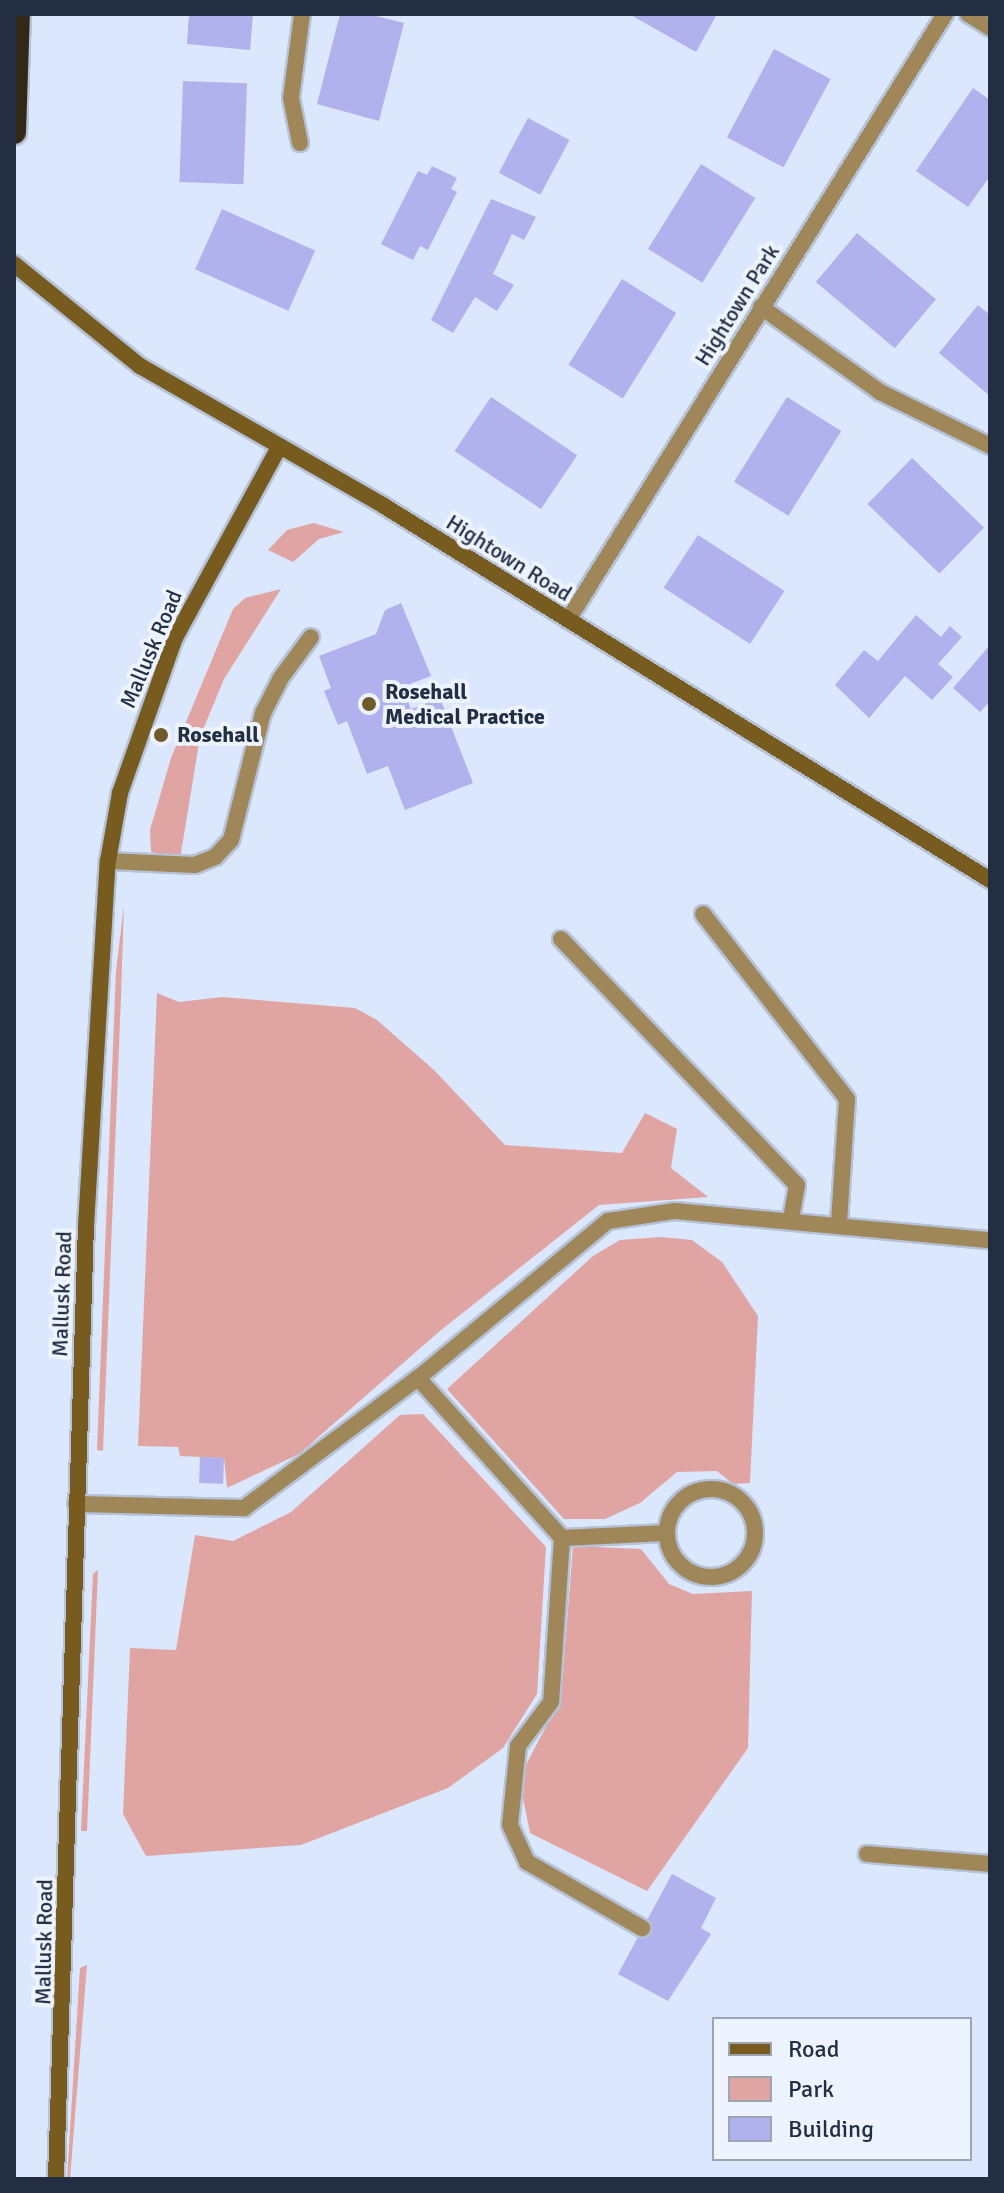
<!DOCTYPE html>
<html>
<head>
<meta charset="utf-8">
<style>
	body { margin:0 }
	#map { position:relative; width:1004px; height:2193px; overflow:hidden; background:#dae7fd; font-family:Signika,sans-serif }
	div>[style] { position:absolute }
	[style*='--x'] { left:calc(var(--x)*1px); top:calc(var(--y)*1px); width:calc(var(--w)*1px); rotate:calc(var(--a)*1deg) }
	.green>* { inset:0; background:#e0a5a2 }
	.building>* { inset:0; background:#b0b1ed; transform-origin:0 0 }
	.roads { filter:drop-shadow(2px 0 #b5c2d8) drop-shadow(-2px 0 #b5c2d8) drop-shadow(0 2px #b5c2d8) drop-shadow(0 -2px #b5c2d8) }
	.service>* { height:16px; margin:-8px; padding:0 8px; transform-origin:8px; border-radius:8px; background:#a08759 }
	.service>.ring { margin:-8px; padding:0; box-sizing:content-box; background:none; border:16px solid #a08759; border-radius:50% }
	.minor>* { height:16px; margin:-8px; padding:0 8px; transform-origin:8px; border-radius:8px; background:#a08759 }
	.secondary>* { height:16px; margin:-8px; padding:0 8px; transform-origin:8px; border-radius:8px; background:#775b1f }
	.motorway>* { height:24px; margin:-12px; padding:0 12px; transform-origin:12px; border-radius:12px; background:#312817 }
	.dots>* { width:22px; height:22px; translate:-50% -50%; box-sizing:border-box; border:4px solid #edf4ff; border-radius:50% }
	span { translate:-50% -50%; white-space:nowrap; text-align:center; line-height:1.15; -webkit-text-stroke:8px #edf4ff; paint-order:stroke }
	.street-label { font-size:22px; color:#232e43 }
	.poi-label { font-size:22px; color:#232e43; font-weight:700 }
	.left { translate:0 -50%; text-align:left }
	.frame { position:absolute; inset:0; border:16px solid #232e43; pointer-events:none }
	.legend { position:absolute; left:712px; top:2017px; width:260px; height:144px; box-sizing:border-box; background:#edf4ff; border:2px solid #9ca5b4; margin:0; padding:10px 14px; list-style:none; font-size:24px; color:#232e43 }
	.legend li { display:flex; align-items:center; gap:16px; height:40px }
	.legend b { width:40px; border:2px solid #9ca5b4 }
</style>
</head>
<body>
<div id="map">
	<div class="green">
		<i style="clip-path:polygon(314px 523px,344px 532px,319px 539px,293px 562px,268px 550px,287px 530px)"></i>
		<i style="clip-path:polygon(281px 589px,224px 679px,200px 737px,180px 859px,151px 852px,150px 830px,171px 758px,233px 609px,245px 598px)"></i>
		<i style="clip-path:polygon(124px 905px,121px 996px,103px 1451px,97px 1450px,116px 971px)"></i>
		<i style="clip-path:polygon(157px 993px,179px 1002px,222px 997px,355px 1008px,377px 1020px,435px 1071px,505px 1145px,622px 1153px,645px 1113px,677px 1129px,671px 1168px,708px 1197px,599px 1205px,441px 1330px,299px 1454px,227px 1488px,224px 1458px,180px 1456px,178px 1447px,138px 1446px)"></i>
		<i style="clip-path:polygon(661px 1237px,692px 1240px,722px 1262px,758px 1316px,750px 1483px,733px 1484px,717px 1471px,677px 1472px,640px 1503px,605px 1519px,564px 1519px,447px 1389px,593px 1256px,620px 1240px)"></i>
		<i style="clip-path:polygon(423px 1414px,546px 1547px,537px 1694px,503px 1748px,448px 1788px,301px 1845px,146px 1856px,123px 1814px,130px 1648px,176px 1650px,195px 1535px,233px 1541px,291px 1512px,400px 1415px)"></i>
		<i style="clip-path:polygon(573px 1546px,641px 1549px,669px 1584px,693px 1594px,752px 1591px,748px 1748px,647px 1891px,530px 1833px,519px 1778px,561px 1698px)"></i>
		<i style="clip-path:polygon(98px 1570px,87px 1831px,81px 1831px,93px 1574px)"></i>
		<i style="clip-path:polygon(87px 1965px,70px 2179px,67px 2179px,80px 1968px)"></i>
	</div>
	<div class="building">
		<i style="clip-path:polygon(189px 14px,253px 14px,250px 50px,187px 44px)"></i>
		<i style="clip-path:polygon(340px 14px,368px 14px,404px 23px,379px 121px,317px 104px)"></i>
		<i style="clip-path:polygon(629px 14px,717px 14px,696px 52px)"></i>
		<i style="left:774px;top:49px;width:64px;height:100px;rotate:28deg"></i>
		<i style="left:183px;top:81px;width:64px;height:101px;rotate:2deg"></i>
		<i style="clip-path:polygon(973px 88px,990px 100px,990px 176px,968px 207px,916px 171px)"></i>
		<i style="left:528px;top:118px;width:47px;height:62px;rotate:28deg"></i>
		<i style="left:701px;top:164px;width:64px;height:100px;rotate:32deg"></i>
		<i style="clip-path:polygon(432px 166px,457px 178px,451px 189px,457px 192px,428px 250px,420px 246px,413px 260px,381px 244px,418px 171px,427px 175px)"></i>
		<i style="clip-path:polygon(491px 199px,536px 217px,524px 240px,512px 234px,493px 274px,514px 285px,497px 311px,475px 297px,453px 333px,431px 320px)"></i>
		<i style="left:222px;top:209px;width:102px;height:66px;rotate:24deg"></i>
		<i style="left:857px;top:233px;width:103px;height:64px;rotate:40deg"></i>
		<i style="left:622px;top:279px;width:64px;height:101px;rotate:32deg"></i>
		<i style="clip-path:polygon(978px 305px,990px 315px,990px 396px,939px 353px)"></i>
		<i style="left:491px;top:397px;width:104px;height:65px;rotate:34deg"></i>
		<i style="left:787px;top:397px;width:64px;height:100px;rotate:32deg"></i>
		<i style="left:912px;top:458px;width:100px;height:64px;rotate:44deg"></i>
		<i style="left:698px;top:535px;width:103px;height:63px;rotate:33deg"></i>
		<i style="clip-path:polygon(401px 603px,431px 676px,402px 687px,411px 709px,440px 698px,473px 783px,405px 810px,388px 766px,367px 774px,347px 721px,338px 725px,324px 691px,331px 688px,319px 656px,376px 634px,385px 610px)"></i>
		<i style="clip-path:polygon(916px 615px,941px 637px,950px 626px,962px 637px,938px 664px,953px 677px,932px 700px,905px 676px,869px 718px,835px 685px,864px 650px,878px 661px)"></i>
		<i style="clip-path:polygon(990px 645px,990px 701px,980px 712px,953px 688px)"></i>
		<i style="left:200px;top:1457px;width:24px;height:26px;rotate:2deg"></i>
		<i style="clip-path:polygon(672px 1874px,716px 1898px,701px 1928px,711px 1934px,668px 2001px,618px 1974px)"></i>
	</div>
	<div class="roads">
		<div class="service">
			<i style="--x:108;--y:861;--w:87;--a:2.6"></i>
			<i style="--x:195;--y:865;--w:22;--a:-22"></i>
			<i style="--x:215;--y:857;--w:23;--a:-47"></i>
			<i style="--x:231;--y:840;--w:131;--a:-75.9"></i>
			<i style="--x:263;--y:713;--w:38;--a:-63"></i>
			<i style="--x:280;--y:679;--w:52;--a:-53.6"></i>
			<i style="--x:703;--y:914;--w:234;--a:52.1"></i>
			<i style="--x:847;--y:1099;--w:124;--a:93.7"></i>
			<i style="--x:561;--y:939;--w:341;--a:46.2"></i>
			<i style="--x:797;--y:1185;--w:36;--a:100"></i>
			<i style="--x:418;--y:1378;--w:215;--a:48"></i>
			<i style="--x:562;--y:1538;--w:164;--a:93.8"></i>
			<i style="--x:551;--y:1702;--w:55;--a:126.9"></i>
			<i style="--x:518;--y:1746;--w:79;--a:95.8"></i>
			<i style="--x:510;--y:1825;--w:41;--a:65.3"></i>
			<i style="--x:527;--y:1862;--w:133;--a:29.9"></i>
			<i class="ring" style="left:667px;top:1489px;width:72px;height:72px"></i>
			<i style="--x:76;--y:1504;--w:168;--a:1.4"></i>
			<i style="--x:244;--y:1508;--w:217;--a:-36.8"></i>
			<i style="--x:418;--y:1378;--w:246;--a:-39.6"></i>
			<i style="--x:608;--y:1221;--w:68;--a:-8.5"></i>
			<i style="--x:675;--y:1211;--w:316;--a:5.3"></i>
			<i style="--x:562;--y:1538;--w:104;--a:-2.8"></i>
			<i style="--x:867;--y:1854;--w:123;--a:4.6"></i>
		</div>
		<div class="minor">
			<i style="--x:968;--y:14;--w:26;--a:32"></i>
			<i style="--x:300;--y:143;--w:46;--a:-101.3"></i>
			<i style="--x:291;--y:98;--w:85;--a:-82.5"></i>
			<i style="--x:761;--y:307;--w:146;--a:35.5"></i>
			<i style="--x:880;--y:392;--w:123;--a:26.1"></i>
			<i style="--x:568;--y:620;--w:714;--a:-58.11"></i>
		</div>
		<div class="secondary">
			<i style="--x:14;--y:264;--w:162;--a:39"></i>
			<i style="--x:140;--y:366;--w:281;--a:29.8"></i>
			<i style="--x:384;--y:506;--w:712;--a:31.68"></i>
			<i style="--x:56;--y:2179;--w:953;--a:-88.2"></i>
			<i style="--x:86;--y:1226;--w:366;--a:-86.6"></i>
			<i style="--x:108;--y:861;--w:69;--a:-80"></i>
			<i style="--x:120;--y:793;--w:164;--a:-70.5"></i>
			<i style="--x:175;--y:638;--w:217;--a:-61.4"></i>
		</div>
		<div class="motorway">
			<i style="--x:14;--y:132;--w:118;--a:-88.1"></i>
		</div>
	</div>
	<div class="dots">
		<i style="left:369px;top:704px;background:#715a2a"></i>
		<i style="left:161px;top:735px;background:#715a2a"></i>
	</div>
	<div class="street-label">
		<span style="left:737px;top:305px;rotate:-58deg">Hightown Park</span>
		<span style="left:509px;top:558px;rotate:32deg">Hightown Road</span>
		<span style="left:151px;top:649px;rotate:-67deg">Mallusk Road</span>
		<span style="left:62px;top:1294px;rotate:-88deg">Mallusk Road</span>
		<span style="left:44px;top:1942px;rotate:-89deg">Mallusk Road</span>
	</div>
	<div class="poi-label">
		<span class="left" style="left:385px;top:704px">Rosehall<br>Medical Practice</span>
		<span class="left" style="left:177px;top:735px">Rosehall</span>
	</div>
	<div class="frame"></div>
	<ul class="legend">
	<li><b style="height:10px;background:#775b1f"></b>Road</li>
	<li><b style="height:22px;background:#e0a5a2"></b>Park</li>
	<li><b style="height:22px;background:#b0b1ed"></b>Building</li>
	</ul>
</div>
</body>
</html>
